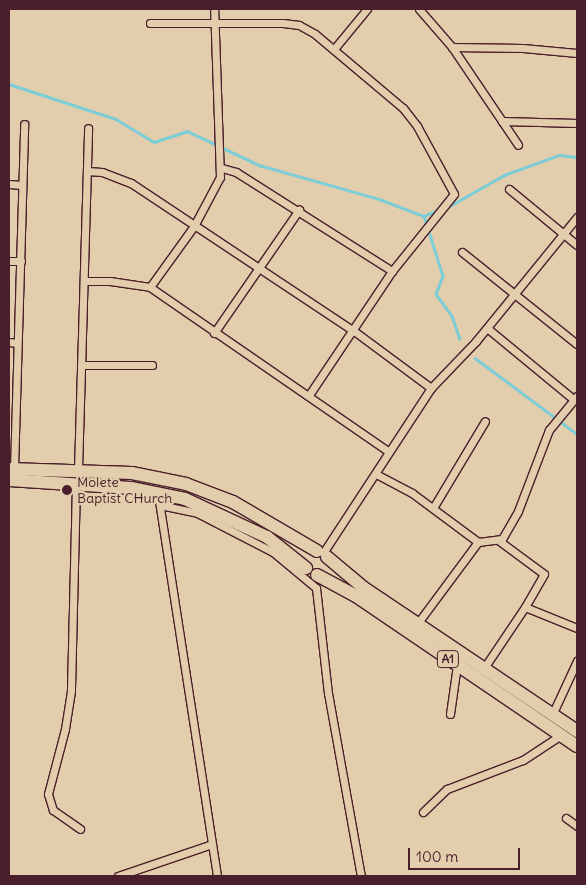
<!DOCTYPE html>
<html>
<head>
<meta charset="utf-8">
<style>
	body { margin:0 }
	#map { position:relative; width:586px; height:885px; overflow:hidden; background:#e2cdac; font-family:Delius,sans-serif }
	div>[style] { position:absolute }
	[style*='--x'] { left:calc(var(--x)*1px); top:calc(var(--y)*1px); width:calc(var(--w)*1px); rotate:calc(var(--a)*1deg) }
	.stream>* { height:2.5px; margin:-1.25px; padding:0 1.25px; transform-origin:1.25px; border-radius:1.25px; background:#7dcdd7 }
	.roads { filter:drop-shadow(1px 0 #4a1f2b) drop-shadow(-1px 0 #4a1f2b) drop-shadow(0 1px #4a1f2b) drop-shadow(0 -1px #4a1f2b) }
	.street>* { height:7px; margin:-3.5px; padding:0 3.5px; transform-origin:3.5px; border-radius:3.5px; background:#e2cdac }
	.highway>* { height:12px; margin:-6px; padding:0 6px; transform-origin:6px; border-radius:6px; background:#e2cdac }
	.dots>* { width:14px; height:14px; translate:-50% -50%; box-sizing:border-box; border:2px solid #e2cdac; border-radius:50% }
	span { translate:-50% -50%; white-space:nowrap; text-align:center; line-height:1.15; -webkit-text-stroke:4.5px #e2cdac; paint-order:stroke }
	.shield-label span { padding:1px 4px; background:#e2cdac; border:1px solid; border-radius:4px; -webkit-text-stroke-width:0 }
	.shield-label { font-size:12px; color:#4a1f2b; font-weight:700 }
	.poi-label { font-size:14px; color:#4a1f2b }
	.left { translate:0 -50%; text-align:left }
	.frame { position:absolute; inset:0; border:10px solid #4a1f2b; pointer-events:none }
	.scale { position:absolute; left:408px; top:848px; width:112px; height:22px; box-sizing:border-box; border:2px solid #4a1f2b; border-top:0; padding-left:6px; font-size:15px; line-height:18px; white-space:nowrap; color:#4a1f2b; -webkit-text-stroke:4px #e2cdac; paint-order:stroke }
</style>
</head>
<body>
<div id="map">
	<div class="stream">
		<i style="--x:9;--y:84;--w:113;--a:18.1"></i>
		<i style="--x:116;--y:119;--w:44;--a:31.2"></i>
		<i style="--x:154;--y:142;--w:35;--a:-18"></i>
		<i style="--x:187;--y:131;--w:80;--a:25.3"></i>
		<i style="--x:259;--y:165;--w:125;--a:15.8"></i>
		<i style="--x:379;--y:199;--w:48;--a:20.7"></i>
		<i style="--x:424;--y:216;--w:13;--a:-23"></i>
		<i style="--x:446;--y:208;--w:67;--a:-29.6"></i>
		<i style="--x:504;--y:175;--w:59;--a:-20"></i>
		<i style="--x:559;--y:155;--w:18;--a:6"></i>
		<i style="--x:424;--y:216;--w:63;--a:72.4"></i>
		<i style="--x:443;--y:276;--w:19;--a:111"></i>
		<i style="--x:436;--y:294;--w:27;--a:54"></i>
		<i style="--x:452;--y:316;--w:24;--a:71"></i>
		<i style="--x:475;--y:358;--w:127;--a:36.7"></i>
	</div>
	<div class="roads">
		<div class="street">
			<i style="--x:419;--y:9;--w:50;--a:49"></i>
			<i style="--x:452;--y:47;--w:118;--a:56"></i>
			<i style="--x:150;--y:23;--w:133;--a:0"></i>
			<i style="--x:283;--y:23;--w:16;--a:7"></i>
			<i style="--x:299;--y:25;--w:18;--a:29"></i>
			<i style="--x:315;--y:34;--w:115;--a:40.1"></i>
			<i style="--x:403;--y:108;--w:23;--a:52"></i>
			<i style="--x:417;--y:126;--w:77;--a:61.4"></i>
			<i style="--x:454;--y:194;--w:99;--a:128.8"></i>
			<i style="--x:392;--y:271;--w:149;--a:123.8"></i>
			<i style="--x:452;--y:47;--w:71;--a:0.8"></i>
			<i style="--x:523;--y:48;--w:54;--a:5.3"></i>
			<i style="--x:334;--y:49;--w:52;--a:-50.5"></i>
			<i style="--x:502;--y:121;--w:75;--a:1.5"></i>
			<i style="--x:222;--y:168;--w:15;--a:16"></i>
			<i style="--x:236;--y:172;--w:185;--a:32.4"></i>
			<i style="--x:87;--y:171;--w:15;--a:4"></i>
			<i style="--x:102;--y:172;--w:31;--a:21"></i>
			<i style="--x:131;--y:183;--w:268;--a:33.6"></i>
			<i style="--x:354;--y:331;--w:96;--a:36.5"></i>
			<i style="--x:9;--y:184;--w:13;--a:4"></i>
			<i style="--x:509;--y:189;--w:88;--a:39.5"></i>
			<i style="--x:462;--y:252;--w:147;--a:38.7"></i>
			<i style="--x:9;--y:261;--w:12;--a:0"></i>
			<i style="--x:84;--y:281;--w:26;--a:0"></i>
			<i style="--x:110;--y:281;--w:40;--a:8.5"></i>
			<i style="--x:150;--y:287;--w:290;--a:34.6"></i>
			<i style="--x:150;--y:287;--w:75;--a:-54.2"></i>
			<i style="--x:194;--y:226;--w:55;--a:-62"></i>
			<i style="--x:220;--y:177;--w:168;--a:-92"></i>
			<i style="--x:487;--y:328;--w:112;--a:39.5"></i>
			<i style="--x:214;--y:333;--w:150;--a:-55.4"></i>
			<i style="--x:9;--y:342;--w:8;--a:7"></i>
			<i style="--x:81;--y:365;--w:71;--a:0"></i>
			<i style="--x:14;--y:469;--w:345;--a:-88.3"></i>
			<i style="--x:78;--y:470;--w:342;--a:-88.3"></i>
			<i style="--x:376;--y:474;--w:41;--a:27.8"></i>
			<i style="--x:412;--y:493;--w:82;--a:36.6"></i>
			<i style="--x:76;--y:484;--w:207;--a:91.4"></i>
			<i style="--x:71;--y:691;--w:38;--a:99"></i>
			<i style="--x:65;--y:729;--w:67;--a:104.7"></i>
			<i style="--x:48;--y:794;--w:17;--a:73"></i>
			<i style="--x:53;--y:810;--w:33;--a:35"></i>
			<i style="--x:159;--y:501;--w:379;--a:81.2"></i>
			<i style="--x:160;--y:505;--w:38;--a:12"></i>
			<i style="--x:197;--y:513;--w:85;--a:27.2"></i>
			<i style="--x:273;--y:552;--w:56;--a:39.9"></i>
			<i style="--x:316;--y:588;--w:106;--a:83.5"></i>
			<i style="--x:328;--y:693;--w:186;--a:79.8"></i>
			<i style="--x:433;--y:508;--w:101;--a:-59.1"></i>
			<i style="--x:498;--y:540;--w:57;--a:36.5"></i>
			<i style="--x:544;--y:574;--w:38;--a:120"></i>
			<i style="--x:323;--y:553;--w:197;--a:-56.8"></i>
			<i style="--x:431;--y:388;--w:65;--a:-46.2"></i>
			<i style="--x:476;--y:341;--w:160;--a:-50.8"></i>
			<i style="--x:417;--y:624;--w:102;--a:-53.4"></i>
			<i style="--x:478;--y:542;--w:24;--a:-7"></i>
			<i style="--x:502;--y:539;--w:32;--a:-60"></i>
			<i style="--x:518;--y:511;--w:87;--a:-69.1"></i>
			<i style="--x:549;--y:430;--w:44;--a:-50.5"></i>
			<i style="--x:484;--y:668;--w:73;--a:-56.1"></i>
			<i style="--x:525;--y:607;--w:56;--a:22"></i>
			<i style="--x:450;--y:714;--w:49;--a:-81.9"></i>
			<i style="--x:552;--y:715;--w:60;--a:-65.2"></i>
			<i style="--x:423;--y:812;--w:33;--a:-44"></i>
			<i style="--x:447;--y:789;--w:81;--a:-20.9"></i>
			<i style="--x:523;--y:760;--w:45;--a:-33.3"></i>
			<i style="--x:566;--y:818;--w:14;--a:36"></i>
			<i style="--x:118;--y:876;--w:99;--a:-18.8"></i>
		</div>
		<div class="highway">
			<i style="--x:9;--y:469;--w:123;--a:1.9"></i>
			<i style="--x:132;--y:473;--w:55;--a:11.5"></i>
			<i style="--x:186;--y:484;--w:50;--a:21"></i>
			<i style="--x:233;--y:502;--w:97;--a:30.3"></i>
			<i style="--x:9;--y:480;--w:122;--a:3.8"></i>
			<i style="--x:131;--y:488;--w:55;--a:11.5"></i>
			<i style="--x:185;--y:499;--w:90;--a:24.9"></i>
			<i style="--x:267;--y:537;--w:50;--a:38.5"></i>
			<i style="--x:327;--y:557;--w:48;--a:40"></i>
			<i style="--x:364;--y:588;--w:257;--a:33.9"></i>
			<i style="--x:317;--y:575;--w:44;--a:28.3"></i>
			<i style="--x:356;--y:596;--w:267;--a:34.2"></i>
		</div>
	</div>
	<div class="dots">
		<i style="left:67px;top:490px;background:#4a1f2b"></i>
	</div>
	<div class="shield-label">
		<span style="left:448px;top:659px">A1</span>
	</div>
	<div class="poi-label">
		<span class="left" style="left:77px;top:490px">Molete<br>Baptist CHurch</span>
	</div>
	<div class="frame"></div>
	<div class="scale">100 m</div>
</div>
</body>
</html>
